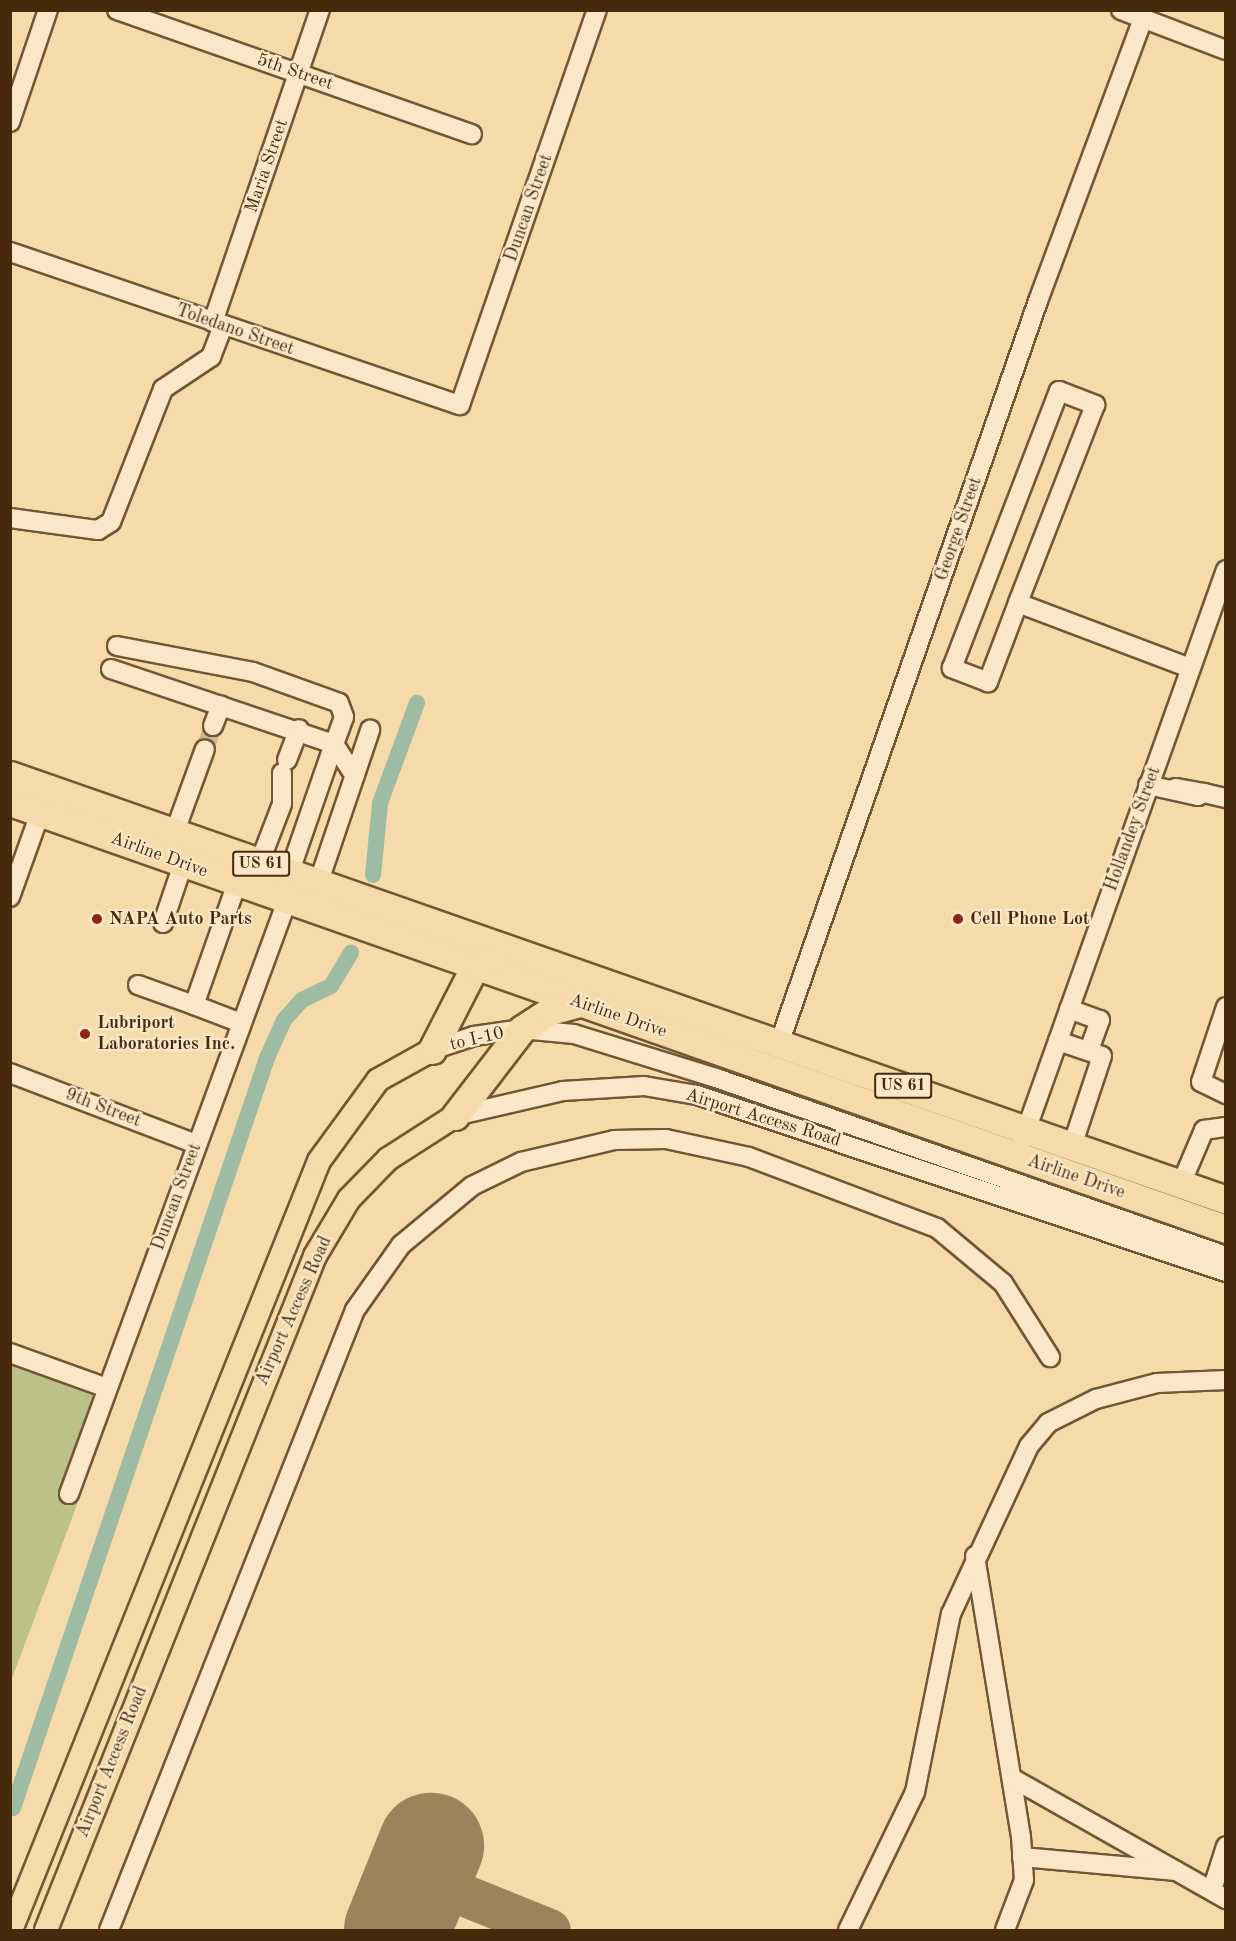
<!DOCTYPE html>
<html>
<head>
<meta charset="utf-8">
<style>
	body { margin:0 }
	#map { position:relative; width:1236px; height:1941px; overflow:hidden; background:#f6daaa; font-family:"Old Standard TT",serif }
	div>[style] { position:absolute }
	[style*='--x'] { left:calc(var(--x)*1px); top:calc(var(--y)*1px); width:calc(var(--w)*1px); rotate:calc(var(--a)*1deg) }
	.green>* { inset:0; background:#bcc089 }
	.canal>* { height:16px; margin:-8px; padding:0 8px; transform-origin:8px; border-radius:8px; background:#9ebba3 }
	.taxiway>* { height:42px; margin:-21px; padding:0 21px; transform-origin:21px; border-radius:21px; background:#9e825b }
	.runway>* { height:106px; margin:-53px; padding:0 53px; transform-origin:53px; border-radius:53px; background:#9e825b }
	.minor-tunnel>* { height:18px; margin-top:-9px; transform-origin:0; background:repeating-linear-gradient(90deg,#d3b78a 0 18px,transparent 0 27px) }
	.roads { filter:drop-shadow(2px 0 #735634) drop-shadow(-2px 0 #735634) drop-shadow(0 2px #735634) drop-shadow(0 -2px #735634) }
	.minor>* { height:18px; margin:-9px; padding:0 9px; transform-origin:9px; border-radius:9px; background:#f9e7c8 }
	.major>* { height:22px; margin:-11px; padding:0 11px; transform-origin:11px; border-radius:11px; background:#f6daaa }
	.highway>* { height:27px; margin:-13.5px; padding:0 13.5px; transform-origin:13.5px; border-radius:13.5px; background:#f6daaa }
	.dots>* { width:16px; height:16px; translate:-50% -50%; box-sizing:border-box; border:3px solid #f9e7c8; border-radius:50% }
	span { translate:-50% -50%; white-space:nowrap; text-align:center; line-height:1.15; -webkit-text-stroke:4.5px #f9e7c8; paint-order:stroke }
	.shield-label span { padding:2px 4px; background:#f9e7c8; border:2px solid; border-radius:4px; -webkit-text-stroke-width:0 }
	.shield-label { font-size:16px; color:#472a0c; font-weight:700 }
	.street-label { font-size:18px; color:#472a0c }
	.poi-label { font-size:18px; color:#472a0c; font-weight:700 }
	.left { translate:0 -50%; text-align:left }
	.frame { position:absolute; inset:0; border:12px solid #472a0c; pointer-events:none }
</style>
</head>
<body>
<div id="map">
	<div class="green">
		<i style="clip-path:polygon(11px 1365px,115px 1403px,11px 1681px)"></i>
	</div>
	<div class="canal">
		<i style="--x:373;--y:875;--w:72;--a:-84.4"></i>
		<i style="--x:380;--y:803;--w:107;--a:-69.7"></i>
		<i style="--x:13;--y:1808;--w:792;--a:-71.29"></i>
		<i style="--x:267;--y:1058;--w:42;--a:-65.9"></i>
		<i style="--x:284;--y:1020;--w:27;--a:-48"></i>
		<i style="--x:302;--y:1000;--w:32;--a:-26"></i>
		<i style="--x:331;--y:986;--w:39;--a:-59"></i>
	</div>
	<div class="taxiway">
		<i style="--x:418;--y:1877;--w:142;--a:21.9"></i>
	</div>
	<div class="runway">
		<i style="--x:397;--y:1930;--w:91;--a:-68"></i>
	</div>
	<div class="minor-tunnel">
		<i style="--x:205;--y:749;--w:24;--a:-71"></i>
	</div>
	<div class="roads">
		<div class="minor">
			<i style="--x:117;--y:10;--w:376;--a:19.3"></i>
			<i style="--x:1121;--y:10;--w:112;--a:20.9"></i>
			<i style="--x:10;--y:122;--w:118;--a:-71.3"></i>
			<i style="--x:10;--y:252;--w:475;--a:18.8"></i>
			<i style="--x:460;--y:405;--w:418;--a:-70.9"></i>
			<i style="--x:213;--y:322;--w:330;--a:-71.1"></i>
			<i style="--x:10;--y:518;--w:89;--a:7.8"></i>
			<i style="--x:98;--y:530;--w:15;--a:-32"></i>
			<i style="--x:111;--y:522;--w:143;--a:-68.6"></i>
			<i style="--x:163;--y:389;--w:58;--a:-33.7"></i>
			<i style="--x:211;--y:357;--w:33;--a:-69"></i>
			<i style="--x:1018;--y:603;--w:85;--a:110.8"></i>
			<i style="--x:988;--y:682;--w:39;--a:-159"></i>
			<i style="--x:952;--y:668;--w:297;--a:-68.9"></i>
			<i style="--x:1059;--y:391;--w:39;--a:21"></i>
			<i style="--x:1095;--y:405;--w:212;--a:111.3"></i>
			<i style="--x:1018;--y:603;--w:184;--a:20.7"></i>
			<i style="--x:117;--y:646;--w:138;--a:10.8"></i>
			<i style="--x:253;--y:672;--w:91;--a:19.8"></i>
			<i style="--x:339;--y:703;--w:15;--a:70"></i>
			<i style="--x:344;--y:717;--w:29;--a:110"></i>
			<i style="--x:334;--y:744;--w:38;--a:57"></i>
			<i style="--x:111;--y:669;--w:235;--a:18.6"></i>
			<i style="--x:334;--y:744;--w:138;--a:109.1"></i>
			<i style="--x:213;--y:726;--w:22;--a:-69"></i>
			<i style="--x:287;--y:760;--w:33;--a:-69"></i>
			<i style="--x:1148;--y:785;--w:51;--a:12.4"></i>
			<i style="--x:1198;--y:796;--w:7;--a:-27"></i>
			<i style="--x:1204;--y:793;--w:29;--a:-170"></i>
			<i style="--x:1204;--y:793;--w:23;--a:13"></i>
			<i style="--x:174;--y:834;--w:90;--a:-70"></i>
			<i style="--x:259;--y:864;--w:64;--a:-69"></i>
			<i style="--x:282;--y:804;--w:31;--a:-90"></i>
			<i style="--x:237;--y:883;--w:129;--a:109.4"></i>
			<i style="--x:194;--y:1005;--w:50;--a:21"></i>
			<i style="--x:318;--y:884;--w:163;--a:-71.3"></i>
			<i style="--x:10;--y:897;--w:101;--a:-70.3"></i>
			<i style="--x:163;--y:923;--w:62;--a:-71.3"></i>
			<i style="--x:138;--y:985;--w:59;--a:19.7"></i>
			<i style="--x:1226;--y:1007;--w:79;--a:108.4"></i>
			<i style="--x:1201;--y:1082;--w:28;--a:26"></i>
			<i style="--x:1069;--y:1009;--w:33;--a:20"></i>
			<i style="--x:1100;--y:1020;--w:33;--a:110"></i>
			<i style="--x:780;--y:1041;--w:784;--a:-70.78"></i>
			<i style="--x:1038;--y:301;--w:302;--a:-69.6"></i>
			<i style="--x:1058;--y:1041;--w:46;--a:18.8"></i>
			<i style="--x:1102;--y:1056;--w:95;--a:108.4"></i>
			<i style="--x:432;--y:1050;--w:44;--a:-18.4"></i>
			<i style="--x:474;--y:1036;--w:49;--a:-8.3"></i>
			<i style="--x:522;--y:1029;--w:52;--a:5.5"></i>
			<i style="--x:574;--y:1034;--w:149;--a:17.2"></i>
			<i style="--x:716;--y:1078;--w:540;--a:19.24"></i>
			<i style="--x:10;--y:1073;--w:199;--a:20.9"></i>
			<i style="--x:455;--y:1116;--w:111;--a:-13"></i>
			<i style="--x:563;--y:1091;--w:81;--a:-3.5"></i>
			<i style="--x:644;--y:1086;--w:54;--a:9.6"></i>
			<i style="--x:697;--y:1095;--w:558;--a:18.5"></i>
			<i style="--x:1023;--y:1139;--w:604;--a:-70.37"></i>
			<i style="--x:1181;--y:1184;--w:59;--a:-66.9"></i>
			<i style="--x:1204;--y:1130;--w:22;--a:-8"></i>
			<i style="--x:10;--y:1353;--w:103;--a:19.8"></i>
			<i style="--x:69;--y:1494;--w:632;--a:-69.82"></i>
			<i style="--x:975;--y:1556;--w:285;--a:80.7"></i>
			<i style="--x:1021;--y:1837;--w:43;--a:86"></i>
			<i style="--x:1024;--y:1880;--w:53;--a:110.8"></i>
			<i style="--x:1012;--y:1778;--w:246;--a:29.5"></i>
			<i style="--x:1022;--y:1857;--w:155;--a:5.2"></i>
			<i style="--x:1212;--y:1890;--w:46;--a:-72.3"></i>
			<i style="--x:109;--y:1930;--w:667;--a:-68.36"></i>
			<i style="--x:355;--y:1310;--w:80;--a:-54.7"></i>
			<i style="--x:401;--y:1245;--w:92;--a:-39.7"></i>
			<i style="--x:472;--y:1186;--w:55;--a:-26.1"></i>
			<i style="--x:521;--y:1162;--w:96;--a:-13.3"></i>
			<i style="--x:614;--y:1140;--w:52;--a:-1.1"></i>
			<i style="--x:666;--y:1139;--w:85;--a:12.2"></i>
			<i style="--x:749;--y:1157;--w:201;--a:20.7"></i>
			<i style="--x:937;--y:1228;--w:86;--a:39.8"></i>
			<i style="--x:1003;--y:1283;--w:88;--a:57.6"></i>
			<i style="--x:848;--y:1930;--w:153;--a:-64.1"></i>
			<i style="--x:915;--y:1792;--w:182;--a:-78.6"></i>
			<i style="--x:951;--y:1614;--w:185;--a:-65.1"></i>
			<i style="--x:1029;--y:1446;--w:30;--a:-50"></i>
			<i style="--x:1048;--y:1423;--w:54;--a:-26.6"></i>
			<i style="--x:1096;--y:1399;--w:63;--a:-14.7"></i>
			<i style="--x:1157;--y:1383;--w:69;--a:-2.5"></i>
		</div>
		<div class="major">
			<i style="--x:11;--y:1930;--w:828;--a:-68.17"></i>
			<i style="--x:319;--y:1161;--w:100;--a:-53.9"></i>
			<i style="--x:378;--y:1080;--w:62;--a:-29.1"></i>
			<i style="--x:46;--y:1930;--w:726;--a:-68.24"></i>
			<i style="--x:315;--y:1256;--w:66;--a:-59.2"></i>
			<i style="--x:349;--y:1199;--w:56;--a:-45.7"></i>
			<i style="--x:388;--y:1159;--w:80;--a:-32.7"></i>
		</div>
		<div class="highway">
			<i style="--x:10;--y:775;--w:1288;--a:19.26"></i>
			<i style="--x:10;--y:802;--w:1289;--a:19.35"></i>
			<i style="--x:432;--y:1050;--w:94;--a:-62.9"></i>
			<i style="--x:475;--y:966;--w:18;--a:-22"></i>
			<i style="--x:455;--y:1116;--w:110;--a:-52.4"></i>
			<i style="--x:522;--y:1029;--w:33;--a:-33"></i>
			<i style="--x:550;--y:1011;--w:30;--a:-15"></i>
		</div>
	</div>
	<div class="dots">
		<i style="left:97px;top:919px;background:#8f2418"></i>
		<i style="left:958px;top:919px;background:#8f2418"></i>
		<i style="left:85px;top:1034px;background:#8f2418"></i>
	</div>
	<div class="shield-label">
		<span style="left:261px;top:864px">US 61</span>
		<span style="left:903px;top:1086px">US 61</span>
	</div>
	<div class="street-label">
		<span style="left:295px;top:72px;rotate:19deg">5th Street</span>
		<span style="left:267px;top:166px;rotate:-71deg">Maria Street</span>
		<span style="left:529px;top:208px;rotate:-71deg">Duncan Street</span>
		<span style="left:235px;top:330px;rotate:19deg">Toledano Street</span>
		<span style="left:959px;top:529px;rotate:-71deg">George Street</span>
		<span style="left:1133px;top:829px;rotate:-70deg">Hollandey Street</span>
		<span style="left:159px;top:855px;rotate:20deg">Airline Drive</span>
		<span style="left:618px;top:1016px;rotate:19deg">Airline Drive</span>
		<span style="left:477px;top:1039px;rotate:-13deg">to I-10</span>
		<span style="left:103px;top:1108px;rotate:21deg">9th Street</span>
		<span style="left:763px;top:1118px;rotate:17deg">Airport Access Road</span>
		<span style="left:1076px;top:1177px;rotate:19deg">Airline Drive</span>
		<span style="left:177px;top:1197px;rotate:-70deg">Duncan Street</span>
		<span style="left:294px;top:1311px;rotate:-66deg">Airport Access Road</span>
		<span style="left:112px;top:1762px;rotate:-68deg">Airport Access Road</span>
	</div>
	<div class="poi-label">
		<span class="left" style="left:109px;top:919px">NAPA Auto Parts</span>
		<span class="left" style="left:970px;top:919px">Cell Phone Lot</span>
		<span class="left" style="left:97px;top:1034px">Lubriport<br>Laboratories Inc.</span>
	</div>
	<div class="frame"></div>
</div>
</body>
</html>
